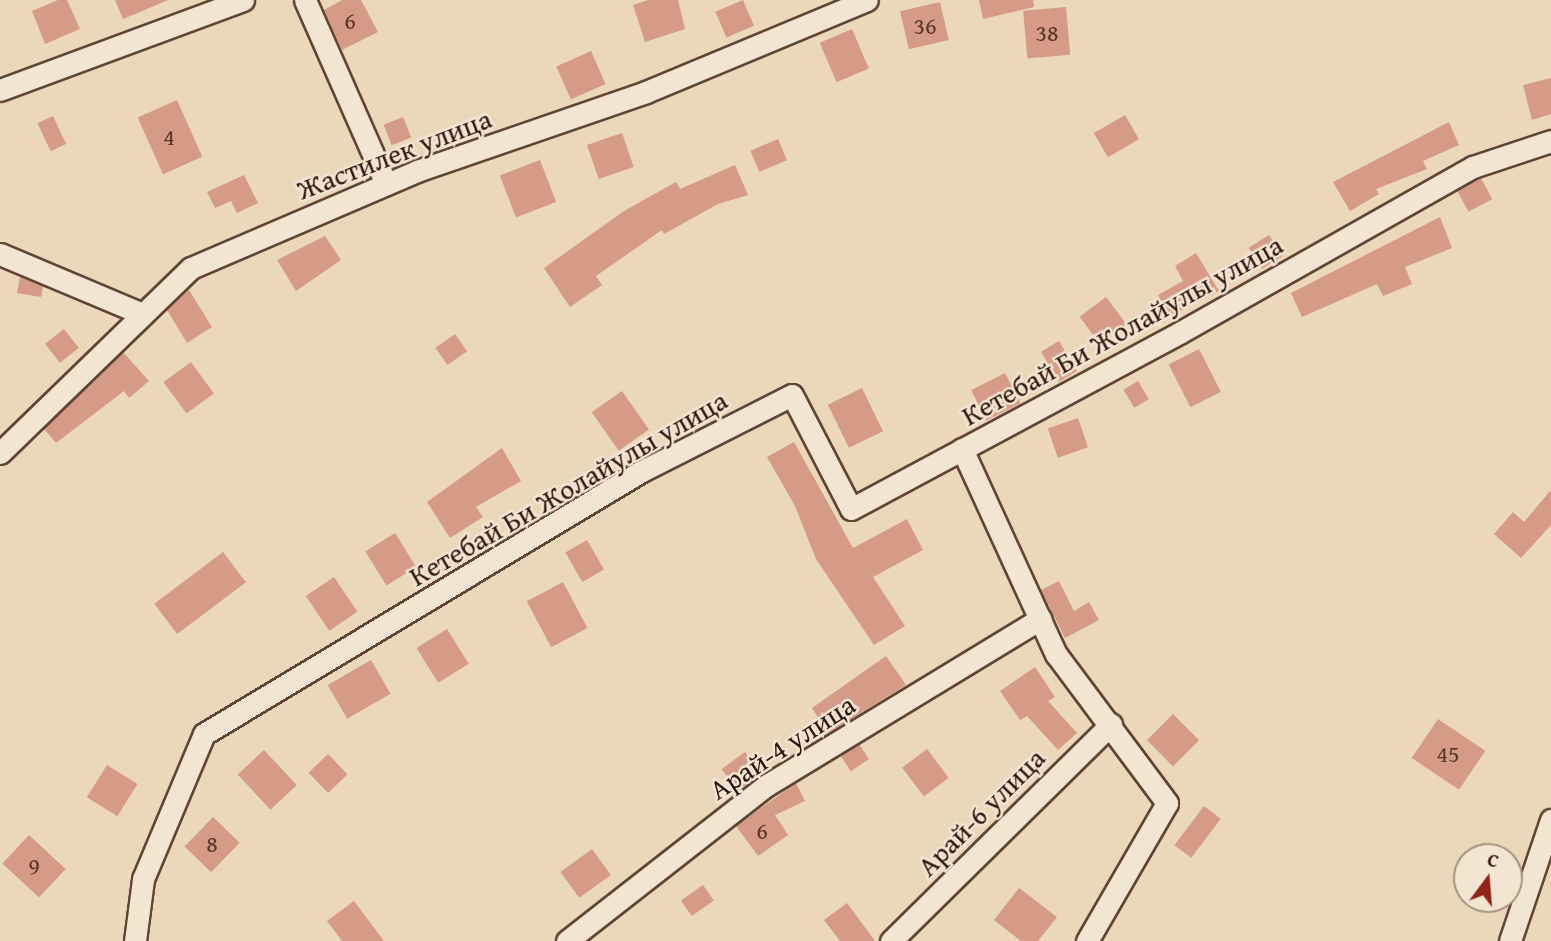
<!DOCTYPE html>
<html>
<head>
<meta charset="utf-8">
<style>
	body { margin:0 }
	#map { position:relative; width:1551px; height:941px; overflow:hidden; background:#ebd7b9; font-family:"Gentium Book Plus",serif }
	div>[style] { position:absolute }
	[style*='--x'] { left:calc(var(--x)*1px); top:calc(var(--y)*1px); width:calc(var(--w)*1px); rotate:calc(var(--a)*1deg) }
	.building>* { inset:0; background:#d59b86; transform-origin:0 0 }
	.roads { filter:drop-shadow(2px 0 #604535) drop-shadow(-2px 0 #604535) drop-shadow(0 2px #604535) drop-shadow(0 -2px #604535) }
	.minor>* { height:21px; margin:-10.5px; padding:0 10.5px; transform-origin:10.5px; border-radius:10.5px; background:#f2e5d2 }
	span { translate:-50% -50%; white-space:nowrap; text-align:center; line-height:1.15; -webkit-text-stroke:5px #f2e5d2; paint-order:stroke }
	.number-label { font-size:24px; color:#5a3628 }
	.number-label span { -webkit-text-stroke-width:0 }
	.street-label { font-size:28px; color:#311409 }
	.north { position:absolute; left:1453px; top:843px; width:70px; height:70px; box-sizing:border-box; background:#f2e5d2; border:2px solid #a59182; border-radius:50%; rotate:16deg; font-size:19px; font-weight:700; line-height:28px; text-align:center; color:#311409 }
	.north::after { content:''; display:block; margin:auto; width:24px; height:32px; background:#8f2418; clip-path:polygon(50% 0,100% 100%,50% 72%,0 100%) }
</style>
</head>
<body>
<div id="map">
	<div class="building">
		<i style="clip-path:polygon(58px 0,67px 0,80px 29px,45px 44px,32px 11px)"></i>
		<i style="clip-path:polygon(115px 0,168px 0,123px 19px)"></i>
		<i style="clip-path:polygon(342px 0,361px 0,378px 32px,342px 50px,324px 10px)"></i>
		<i style="clip-path:polygon(648px 0,678px 0,685px 29px,645px 42px,633px 5px)"></i>
		<i style="left:743px;top:0;width:28px;height:30px;rotate:67deg"></i>
		<i style="clip-path:polygon(979px 0,1033px 0,1034px 7px,983px 19px)"></i>
		<i style="left:940px;top:2px;width:39px;height:41px;rotate:77deg"></i>
		<i style="left:1066px;top:7px;width:48px;height:43px;rotate:85deg"></i>
		<i style="left:852px;top:29px;width:43px;height:35px;rotate:67deg"></i>
		<i style="left:591px;top:51px;width:36px;height:38px;rotate:66deg"></i>
		<i style="clip-path:polygon(1551px 78px,1551px 114px,1532px 120px,1523px 85px)"></i>
		<i style="left:177px;top:100px;width:62px;height:43px;rotate:66deg"></i>
		<i style="left:1125px;top:115px;width:28px;height:36px;rotate:60deg"></i>
		<i style="left:53px;top:116px;width:31px;height:17px;rotate:65deg"></i>
		<i style="left:403px;top:117px;width:22px;height:21px;rotate:68deg"></i>
		<i style="clip-path:polygon(1449px 122px,1459px 145px,1423px 161px,1427px 169px,1376px 189px,1379px 194px,1350px 211px,1333px 182px)"></i>
		<i style="left:622px;top:133px;width:36px;height:37px;rotate:71deg"></i>
		<i style="left:778px;top:139px;width:23px;height:30px;rotate:67deg"></i>
		<i style="left:540px;top:160px;width:45px;height:43px;rotate:69deg"></i>
		<i style="clip-path:polygon(735px 165px,748px 195px,718px 204px,664px 234px,662px 230px,596px 276px,602px 285px,570px 307px,544px 268px,624px 211px,676px 182px,680px 189px)"></i>
		<i style="clip-path:polygon(244px 175px,258px 203px,237px 213px,231px 201px,215px 208px,207px 192px)"></i>
		<i style="left:1481px;top:178px;width:24px;height:27px;rotate:62deg"></i>
		<i style="clip-path:polygon(1440px 217px,1452px 248px,1405px 267px,1412px 284px,1383px 296px,1377px 284px,1302px 317px,1291px 293px)"></i>
		<i style="left:1269px;top:235px;width:25px;height:24px;rotate:58deg"></i>
		<i style="clip-path:polygon(325px 236px,341px 260px,296px 291px,277px 260px)"></i>
		<i style="clip-path:polygon(1196px 253px,1219px 291px,1170px 316px,1158px 295px,1183px 281px,1175px 266px)"></i>
		<i style="clip-path:polygon(20px 277px,43px 286px,41px 297px,17px 293px)"></i>
		<i style="clip-path:polygon(189px 290px,212px 327px,187px 343px,167px 310px)"></i>
		<i style="left:1106px;top:297px;width:34px;height:33px;rotate:53deg"></i>
		<i style="left:64px;top:329px;width:24px;height:24px;rotate:52deg"></i>
		<i style="left:455px;top:334px;width:21px;height:24px;rotate:55deg"></i>
		<i style="left:1059px;top:341px;width:35px;height:21px;rotate:59deg"></i>
		<i style="left:1199px;top:349px;width:48px;height:34px;rotate:63deg"></i>
		<i style="clip-path:polygon(123px 352px,149px 381px,129px 398px,124px 391px,56px 443px,44px 429px)"></i>
		<i style="left:191px;top:362px;width:39px;height:34px;rotate:54deg"></i>
		<i style="left:1005px;top:373px;width:34px;height:38px;rotate:63deg"></i>
		<i style="left:1138px;top:381px;width:21px;height:17px;rotate:59deg"></i>
		<i style="left:862px;top:388px;width:48px;height:38px;rotate:64deg"></i>
		<i style="left:622px;top:391px;width:47px;height:37px;rotate:55deg"></i>
		<i style="left:1078px;top:418px;width:31px;height:32px;rotate:71deg"></i>
		<i style="clip-path:polygon(794px 442px,853px 548px,907px 519px,923px 550px,873px 577px,905px 626px,874px 645px,816px 559px,795px 506px,767px 457px)"></i>
		<i style="clip-path:polygon(502px 448px,521px 481px,476px 507px,483px 517px,450px 538px,427px 502px)"></i>
		<i style="clip-path:polygon(1551px 490px,1551px 525px,1521px 558px,1494px 534px,1513px 512px,1524px 522px)"></i>
		<i style="left:395px;top:533px;width:40px;height:35px;rotate:58deg"></i>
		<i style="left:587px;top:540px;width:34px;height:25px;rotate:60deg"></i>
		<i style="left:223px;top:552px;width:38px;height:86px;rotate:53deg"></i>
		<i style="left:334px;top:577px;width:42px;height:34px;rotate:56deg"></i>
		<i style="clip-path:polygon(1059px 581px,1074px 611px,1089px 602px,1099px 620px,1065px 638px,1041px 590px)"></i>
		<i style="left:563px;top:582px;width:52px;height:41px;rotate:62deg"></i>
		<i style="left:447px;top:629px;width:41px;height:36px;rotate:58deg"></i>
		<i style="clip-path:polygon(886px 656px,906px 685px,828px 733px,812px 708px)"></i>
		<i style="left:371px;top:660px;width:39px;height:50px;rotate:60deg"></i>
		<i style="clip-path:polygon(1035px 667px,1055px 697px,1048px 701px,1077px 733px,1058px 750px,1027px 716px,1020px 720px,1000px 691px)"></i>
		<i style="left:1173px;top:714px;width:37px;height:37px;rotate:45deg"></i>
		<i style="left:1438px;top:719px;width:57px;height:47px;rotate:34deg"></i>
		<i style="left:859px;top:744px;width:18px;height:22px;rotate:56deg"></i>
		<i style="left:927px;top:749px;width:36px;height:31px;rotate:53deg"></i>
		<i style="left:264px;top:750px;width:48px;height:36px;rotate:47deg"></i>
		<i style="left:745px;top:752px;width:27px;height:29px;rotate:54deg"></i>
		<i style="left:328px;top:754px;width:28px;height:27px;rotate:46deg"></i>
		<i style="left:107px;top:765px;width:36px;height:38px;rotate:32deg"></i>
		<i style="clip-path:polygon(796px 783px,805px 801px,775px 815px,788px 835px,758px 856px,736px 826px)"></i>
		<i style="left:1204px;top:806px;width:21px;height:49px;rotate:37deg"></i>
		<i style="left:213px;top:817px;width:37px;height:41px;rotate:44deg"></i>
		<i style="left:29px;top:835px;width:50px;height:39px;rotate:43deg"></i>
		<i style="left:592px;top:849px;width:32px;height:39px;rotate:54deg"></i>
		<i style="left:703px;top:885px;width:19px;height:27px;rotate:55deg"></i>
		<i style="clip-path:polygon(1019px 888px,1057px 917px,1038px 941px,1021px 941px,994px 920px)"></i>
		<i style="clip-path:polygon(354px 901px,384px 941px,342px 941px,327px 921px)"></i>
		<i style="clip-path:polygon(847px 903px,875px 941px,840px 941px,824px 920px)"></i>
	</div>
	<div class="roads">
		<div class="minor">
			<i style="--x:305;--y:0;--w:201;--a:66.2"></i>
			<i style="--x:0;--y:90;--w:259;--a:-20.3"></i>
			<i style="--x:0;--y:254;--w:155;--a:22.8"></i>
			<i style="--x:962;--y:449;--w:226;--a:65.4"></i>
			<i style="--x:1056;--y:654;--w:186;--a:53.3"></i>
			<i style="--x:1167;--y:803;--w:160;--a:120.1"></i>
			<i style="--x:0;--y:453;--w:266;--a:-44.1"></i>
			<i style="--x:191;--y:268;--w:246;--a:-23.2"></i>
			<i style="--x:417;--y:171;--w:242;--a:-19"></i>
			<i style="--x:646;--y:92;--w:239;--a:-22.6"></i>
			<i style="--x:135;--y:941;--w:63;--a:-82.6"></i>
			<i style="--x:143;--y:879;--w:157;--a:-67.2"></i>
			<i style="--x:204;--y:734;--w:509;--a:-31"></i>
			<i style="--x:640;--y:472;--w:170;--a:-26.9"></i>
			<i style="--x:792;--y:395;--w:128;--a:62.6"></i>
			<i style="--x:851;--y:509;--w:374;--a:-28.2"></i>
			<i style="--x:1181;--y:332;--w:335;--a:-29.5"></i>
			<i style="--x:1473;--y:167;--w:82;--a:-18.4"></i>
			<i style="--x:567;--y:941;--w:254;--a:-38"></i>
			<i style="--x:767;--y:785;--w:320;--a:-31.3"></i>
			<i style="--x:891;--y:941;--w:309;--a:-44.6"></i>
			<i style="--x:1510;--y:941;--w:128;--a:-71.3"></i>
		</div>
	</div>
	<div class="number-label">
		<span style="left:350px;top:21px">6</span>
		<span style="left:925px;top:26px">36</span>
		<span style="left:1047px;top:33px">38</span>
		<span style="left:169px;top:137px">4</span>
		<span style="left:1448px;top:754px">45</span>
		<span style="left:762px;top:831px">6</span>
		<span style="left:212px;top:844px">8</span>
		<span style="left:34px;top:866px">9</span>
	</div>
	<div class="street-label">
		<span style="left:394px;top:154px;rotate:-21deg">Жастилек улица</span>
		<span style="left:1122px;top:330px;rotate:-29deg">Кетебай Би Жолайулы улица</span>
		<span style="left:568px;top:488px;rotate:-30deg">Кетебай Би Жолайулы улица</span>
		<span style="left:782px;top:747px;rotate:-33deg">Арай-4 улица</span>
		<span style="left:981px;top:812px;rotate:-45deg">Арай-6 улица</span>
	</div>
	<div class="north">С</div>
</div>
</body>
</html>
